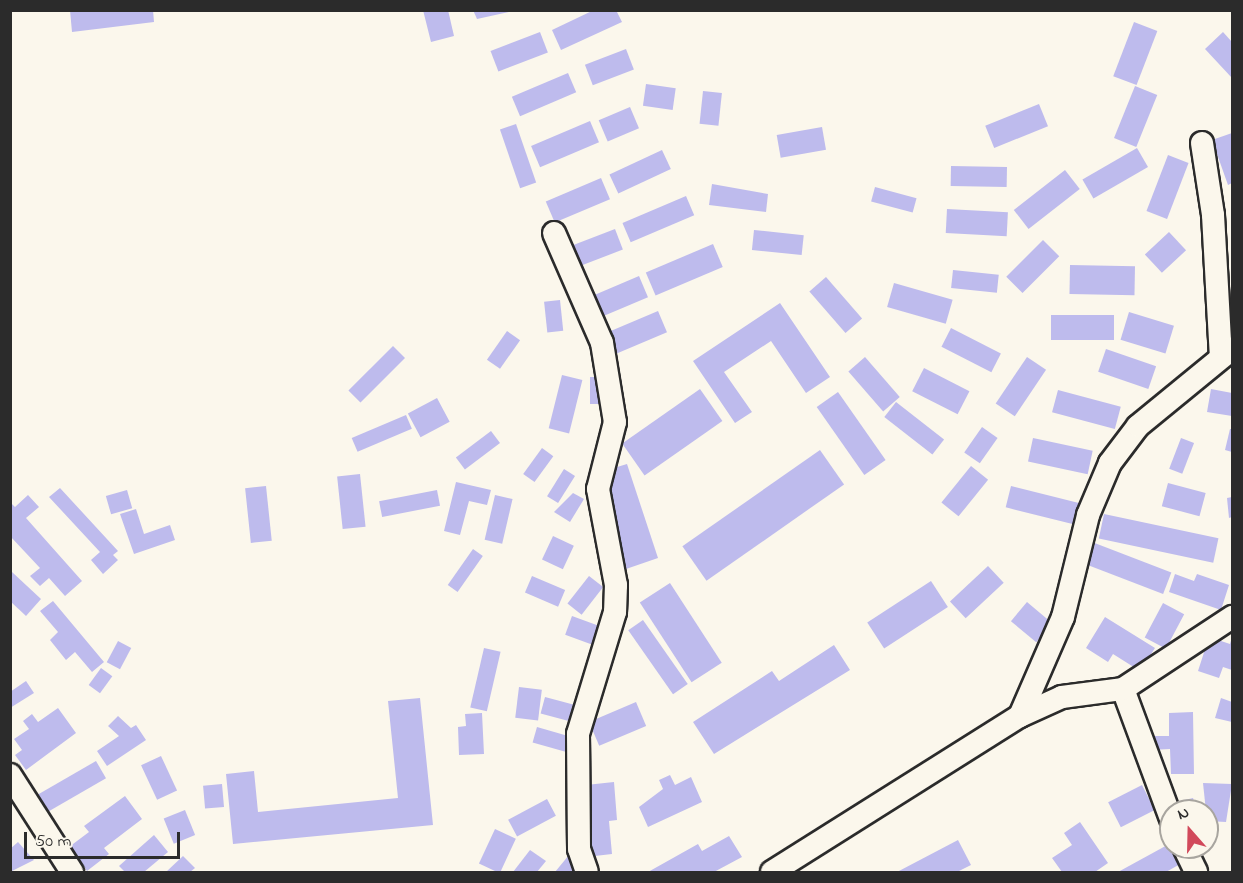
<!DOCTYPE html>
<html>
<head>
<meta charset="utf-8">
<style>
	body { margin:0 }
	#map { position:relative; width:1243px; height:883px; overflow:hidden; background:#fbf7ec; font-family:"Indie Flower",sans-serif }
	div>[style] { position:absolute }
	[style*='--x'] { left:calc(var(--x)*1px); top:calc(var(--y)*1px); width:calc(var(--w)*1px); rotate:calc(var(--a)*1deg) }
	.building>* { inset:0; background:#bebbed; transform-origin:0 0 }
	.roads { filter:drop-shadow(2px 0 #2b2b2b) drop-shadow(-2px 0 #2b2b2b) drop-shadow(0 2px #2b2b2b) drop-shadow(0 -2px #2b2b2b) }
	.minor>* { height:22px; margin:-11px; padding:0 11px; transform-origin:11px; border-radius:11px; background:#fbf7ec }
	span { translate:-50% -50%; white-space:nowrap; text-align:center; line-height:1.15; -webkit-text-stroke:6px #fbf7ec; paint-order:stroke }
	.frame { position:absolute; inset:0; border:12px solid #2b2b2b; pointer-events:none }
	.north { position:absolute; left:1159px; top:799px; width:60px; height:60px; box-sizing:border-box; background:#fbf7ec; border:2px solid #a8a59f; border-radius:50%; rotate:340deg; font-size:16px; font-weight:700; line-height:24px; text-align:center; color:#2b2b2b }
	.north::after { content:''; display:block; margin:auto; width:21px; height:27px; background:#d1495b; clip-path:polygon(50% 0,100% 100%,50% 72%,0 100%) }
	.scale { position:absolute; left:24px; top:832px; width:156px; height:27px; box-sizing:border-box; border:3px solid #2b2b2b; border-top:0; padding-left:8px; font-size:18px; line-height:21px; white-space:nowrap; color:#2b2b2b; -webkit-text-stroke:4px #fbf7ec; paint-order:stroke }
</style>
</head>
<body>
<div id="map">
	<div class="building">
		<i style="clip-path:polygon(70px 10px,153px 10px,154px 22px,72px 32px)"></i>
		<i style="clip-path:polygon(423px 10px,448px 10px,454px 36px,431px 42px)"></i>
		<i style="clip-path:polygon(473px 10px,514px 10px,514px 11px,477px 19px)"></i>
		<i style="clip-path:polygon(594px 10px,616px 10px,622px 22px,561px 50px,552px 30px)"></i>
		<i style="left:1134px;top:22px;width:25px;height:58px;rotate:21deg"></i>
		<i style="left:540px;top:32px;width:22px;height:53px;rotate:69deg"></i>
		<i style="clip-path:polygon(1223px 32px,1232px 42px,1232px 78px,1205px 49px)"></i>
		<i style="left:626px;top:49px;width:22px;height:44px;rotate:69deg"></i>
		<i style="left:568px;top:73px;width:21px;height:61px;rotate:67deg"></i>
		<i style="left:646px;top:84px;width:30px;height:22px;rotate:8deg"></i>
		<i style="left:1135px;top:86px;width:24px;height:56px;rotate:22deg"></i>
		<i style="left:703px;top:91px;width:19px;height:33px;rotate:6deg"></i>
		<i style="left:1039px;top:104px;width:24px;height:58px;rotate:68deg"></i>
		<i style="left:630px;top:107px;width:23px;height:34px;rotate:67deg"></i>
		<i style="left:590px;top:121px;width:23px;height:64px;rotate:67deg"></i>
		<i style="left:516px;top:124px;width:62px;height:17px;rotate:71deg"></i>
		<i style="left:822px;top:127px;width:23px;height:46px;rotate:80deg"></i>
		<i style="clip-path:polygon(1232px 133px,1232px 183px,1228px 185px,1212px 140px)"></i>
		<i style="left:1137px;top:148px;width:22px;height:63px;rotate:60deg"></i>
		<i style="left:662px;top:150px;width:21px;height:58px;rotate:65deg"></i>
		<i style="left:1168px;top:155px;width:22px;height:60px;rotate:21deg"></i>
		<i style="left:951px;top:166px;width:56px;height:20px;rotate:1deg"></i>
		<i style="left:1065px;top:170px;width:24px;height:65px;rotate:52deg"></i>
		<i style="left:601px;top:178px;width:23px;height:60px;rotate:67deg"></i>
		<i style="clip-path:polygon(712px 184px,768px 194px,766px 212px,709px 205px)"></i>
		<i style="left:875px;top:187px;width:43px;height:15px;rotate:15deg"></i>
		<i style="left:686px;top:196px;width:21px;height:69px;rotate:67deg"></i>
		<i style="left:947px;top:209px;width:61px;height:24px;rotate:3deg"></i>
		<i style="left:615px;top:229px;width:22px;height:55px;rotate:69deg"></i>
		<i style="left:754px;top:230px;width:50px;height:20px;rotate:6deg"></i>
		<i style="left:1169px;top:232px;width:25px;height:33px;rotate:47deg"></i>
		<i style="left:1043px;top:240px;width:23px;height:52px;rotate:45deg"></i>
		<i style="left:713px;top:244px;width:25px;height:73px;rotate:67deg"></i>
		<i style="left:1070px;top:265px;width:65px;height:29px;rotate:1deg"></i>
		<i style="left:953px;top:270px;width:46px;height:18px;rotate:6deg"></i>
		<i style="left:639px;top:276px;width:23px;height:58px;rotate:67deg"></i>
		<i style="left:826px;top:277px;width:55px;height:22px;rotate:49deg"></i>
		<i style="left:894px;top:283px;width:61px;height:25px;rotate:16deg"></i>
		<i style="left:560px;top:300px;width:31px;height:16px;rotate:84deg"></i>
		<i style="clip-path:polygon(780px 303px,830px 377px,806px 393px,771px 341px,724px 372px,752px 412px,735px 423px,693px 361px)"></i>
		<i style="left:658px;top:311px;width:23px;height:61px;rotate:67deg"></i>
		<i style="left:1129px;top:312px;width:47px;height:29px;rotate:17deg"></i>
		<i style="left:1114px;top:315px;width:25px;height:63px;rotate:90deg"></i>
		<i style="left:951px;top:328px;width:56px;height:21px;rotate:27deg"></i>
		<i style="left:507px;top:331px;width:16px;height:35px;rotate:35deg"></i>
		<i style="left:393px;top:346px;width:17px;height:63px;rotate:45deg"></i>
		<i style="left:1106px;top:349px;width:53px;height:24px;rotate:19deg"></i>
		<i style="left:865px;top:357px;width:53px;height:22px;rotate:49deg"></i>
		<i style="left:1027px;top:357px;width:23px;height:56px;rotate:34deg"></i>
		<i style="left:924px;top:368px;width:51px;height:26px;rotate:27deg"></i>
		<i style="left:562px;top:375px;width:21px;height:55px;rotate:14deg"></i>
		<i style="left:590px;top:377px;width:16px;height:27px"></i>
		<i style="left:700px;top:389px;width:39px;height:95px;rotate:55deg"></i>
		<i style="clip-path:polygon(1211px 389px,1232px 393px,1232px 416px,1207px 412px)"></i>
		<i style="left:1058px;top:390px;width:65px;height:23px;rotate:15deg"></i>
		<i style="left:838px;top:392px;width:83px;height:26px;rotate:55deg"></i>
		<i style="left:437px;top:398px;width:27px;height:33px;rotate:62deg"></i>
		<i style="left:896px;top:402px;width:61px;height:19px;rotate:38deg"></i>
		<i style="left:406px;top:415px;width:15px;height:59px;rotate:67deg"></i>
		<i style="left:982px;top:427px;width:19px;height:31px;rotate:35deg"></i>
		<i style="clip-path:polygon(1230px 429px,1232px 429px,1232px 452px,1225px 450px)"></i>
		<i style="left:491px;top:431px;width:15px;height:44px;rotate:53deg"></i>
		<i style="left:1033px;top:438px;width:61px;height:24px;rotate:12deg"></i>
		<i style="left:1181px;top:438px;width:14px;height:33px;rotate:21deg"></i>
		<i style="left:542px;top:448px;width:14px;height:32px;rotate:36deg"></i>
		<i style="left:820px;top:450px;width:42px;height:168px;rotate:55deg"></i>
		<i style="clip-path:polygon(627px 464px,658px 558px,626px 569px,601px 491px,604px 471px)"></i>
		<i style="left:971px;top:466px;width:22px;height:47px;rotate:39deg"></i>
		<i style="left:564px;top:469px;width:13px;height:32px;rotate:32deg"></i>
		<i style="left:360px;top:474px;width:53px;height:23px;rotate:84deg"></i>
		<i style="clip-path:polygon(456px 482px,491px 490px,487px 505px,469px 501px,460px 535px,444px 531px)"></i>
		<i style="left:1168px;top:483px;width:39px;height:24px;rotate:15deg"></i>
		<i style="left:266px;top:486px;width:55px;height:21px;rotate:84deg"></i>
		<i style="left:1011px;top:486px;width:72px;height:22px;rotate:14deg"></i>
		<i style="clip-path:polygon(60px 488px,118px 551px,113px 555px,118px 560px,103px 574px,91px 560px,100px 552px,49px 497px)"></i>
		<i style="left:127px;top:490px;width:19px;height:22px;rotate:74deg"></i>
		<i style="left:437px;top:490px;width:16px;height:59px;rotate:79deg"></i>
		<i style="clip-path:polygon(573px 493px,584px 499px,570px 522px,554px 512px)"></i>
		<i style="clip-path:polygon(28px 495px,39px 507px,26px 518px,82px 581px,65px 596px,49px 578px,40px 586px,30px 576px,40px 568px,10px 536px,10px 502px,15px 507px)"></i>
		<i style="left:495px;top:495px;width:18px;height:46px;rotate:13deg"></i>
		<i style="clip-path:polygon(1232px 497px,1232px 517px,1229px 518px,1227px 498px)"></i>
		<i style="clip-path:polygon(136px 509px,144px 534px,170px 525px,175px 540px,134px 554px,120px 514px)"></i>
		<i style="left:1104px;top:514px;width:117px;height:25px;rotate:12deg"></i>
		<i style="left:553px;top:536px;width:23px;height:26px;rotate:25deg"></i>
		<i style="left:1092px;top:542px;width:85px;height:23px;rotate:21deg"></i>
		<i style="left:473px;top:549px;width:12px;height:44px;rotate:35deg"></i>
		<i style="left:988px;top:566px;width:23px;height:52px;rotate:47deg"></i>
		<i style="clip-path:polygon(12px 572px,41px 599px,26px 616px,10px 601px)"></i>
		<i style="clip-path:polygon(1175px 574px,1194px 581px,1197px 574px,1229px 585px,1221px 610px,1169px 592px)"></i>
		<i style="left:532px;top:576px;width:36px;height:18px;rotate:23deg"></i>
		<i style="left:589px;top:576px;width:18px;height:35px;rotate:38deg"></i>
		<i style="left:931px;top:581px;width:31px;height:76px;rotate:57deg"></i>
		<i style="left:670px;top:583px;width:95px;height:36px;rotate:57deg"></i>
		<i style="clip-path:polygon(53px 601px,104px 662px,92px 672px,75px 652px,66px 660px,50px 640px,58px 632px,40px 611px)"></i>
		<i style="left:1027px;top:602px;width:33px;height:25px;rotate:40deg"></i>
		<i style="left:1163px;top:603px;width:24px;height:39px;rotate:28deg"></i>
		<i style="left:572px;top:616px;width:32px;height:20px;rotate:20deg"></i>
		<i style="clip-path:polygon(1105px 617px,1155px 648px,1140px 671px,1113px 654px,1108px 662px,1086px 648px)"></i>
		<i style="left:643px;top:620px;width:78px;height:18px;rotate:55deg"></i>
		<i style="clip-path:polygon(1209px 637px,1230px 644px,1232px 637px,1232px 670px,1223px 667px,1219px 678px,1198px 671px)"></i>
		<i style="left:118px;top:641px;width:15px;height:24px;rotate:28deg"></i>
		<i style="clip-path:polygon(834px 645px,850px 670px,714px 754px,693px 722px,772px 671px,779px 681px)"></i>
		<i style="left:484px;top:648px;width:17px;height:61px;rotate:13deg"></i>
		<i style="left:101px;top:668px;width:14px;height:21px;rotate:36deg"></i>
		<i style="clip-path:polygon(26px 681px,34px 693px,10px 708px,10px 692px)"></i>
		<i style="left:519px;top:687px;width:23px;height:31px;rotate:7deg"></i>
		<i style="left:545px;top:697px;width:31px;height:17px;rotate:15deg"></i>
		<i style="clip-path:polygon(420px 698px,433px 825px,233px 844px,226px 774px,254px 771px,258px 812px,398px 798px,388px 701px)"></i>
		<i style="clip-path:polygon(1221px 698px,1232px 702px,1232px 722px,1215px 718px)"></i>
		<i style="left:636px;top:702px;width:26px;height:51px;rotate:67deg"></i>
		<i style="clip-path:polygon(58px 708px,76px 733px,26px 770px,15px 755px,22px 750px,14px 739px,29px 729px,23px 721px,32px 714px,38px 722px)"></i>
		<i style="clip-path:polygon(1193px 712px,1194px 774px,1171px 774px,1170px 749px,1151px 750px,1150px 736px,1169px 736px,1169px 713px)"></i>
		<i style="clip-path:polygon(482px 713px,484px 754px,459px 755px,458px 727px,466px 726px,465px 714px)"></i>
		<i style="clip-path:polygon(118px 716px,131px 728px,136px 725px,146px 740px,107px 766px,97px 751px,119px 736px,108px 726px)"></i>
		<i style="left:537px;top:727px;width:36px;height:16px;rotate:16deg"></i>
		<i style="left:161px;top:756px;width:38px;height:22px;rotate:65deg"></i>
		<i style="left:96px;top:761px;width:20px;height:68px;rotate:60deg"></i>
		<i style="clip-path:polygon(670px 775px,675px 785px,691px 777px,702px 802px,648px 827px,639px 807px,663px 789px,659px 780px)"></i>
		<i style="clip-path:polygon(614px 782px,617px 820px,609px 821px,612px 854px,586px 857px,586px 785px)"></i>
		<i style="clip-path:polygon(1203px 783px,1232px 784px,1226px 822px,1207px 821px)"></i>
		<i style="left:222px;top:784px;width:23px;height:19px;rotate:85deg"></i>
		<i style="left:1142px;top:785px;width:28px;height:38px;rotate:63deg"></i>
		<i style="clip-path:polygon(125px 796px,142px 819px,104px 848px,109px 854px,87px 871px,69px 847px,89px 832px,84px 826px)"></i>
		<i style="clip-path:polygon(1193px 798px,1197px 811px,1178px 811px,1176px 802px)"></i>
		<i style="left:547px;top:799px;width:19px;height:44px;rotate:62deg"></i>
		<i style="left:185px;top:810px;width:27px;height:23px;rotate:68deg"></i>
		<i style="clip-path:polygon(1080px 822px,1108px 863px,1095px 872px,1062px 872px,1052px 858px,1072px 845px,1064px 833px)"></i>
		<i style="left:495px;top:829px;width:23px;height:38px;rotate:25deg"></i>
		<i style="clip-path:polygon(154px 835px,168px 852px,144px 872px,125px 872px,119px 866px)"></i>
		<i style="clip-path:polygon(729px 836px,742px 857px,714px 872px,648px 872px,698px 844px,702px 851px)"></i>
		<i style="clip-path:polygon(958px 840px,971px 865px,957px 872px,897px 872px)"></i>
		<i style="clip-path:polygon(18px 842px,34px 860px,10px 872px,10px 849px)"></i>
		<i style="clip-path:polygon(1171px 843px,1182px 863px,1166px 872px,1118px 872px)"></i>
		<i style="clip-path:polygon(530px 850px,546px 861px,537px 872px,513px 872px)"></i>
		<i style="clip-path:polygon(569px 855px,580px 863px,573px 872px,555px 872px)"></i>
		<i style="clip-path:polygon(183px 856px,195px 868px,190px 872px,166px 872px)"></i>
	</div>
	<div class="roads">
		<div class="minor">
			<i style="--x:1202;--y:143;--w:73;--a:81.3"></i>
			<i style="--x:1213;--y:215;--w:141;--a:86.8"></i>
			<i style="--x:554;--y:233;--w:120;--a:66.4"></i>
			<i style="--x:602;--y:343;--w:80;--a:80.7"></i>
			<i style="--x:615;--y:422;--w:69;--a:104.2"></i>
			<i style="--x:598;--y:489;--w:98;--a:79.4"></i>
			<i style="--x:616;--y:585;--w:27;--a:92"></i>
			<i style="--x:615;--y:612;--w:127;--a:106.9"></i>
			<i style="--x:578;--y:734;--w:115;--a:89.5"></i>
			<i style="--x:579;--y:849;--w:24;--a:71"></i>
			<i style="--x:1123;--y:689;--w:139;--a:69.7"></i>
			<i style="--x:1020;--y:716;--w:108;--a:-66.5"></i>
			<i style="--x:1063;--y:617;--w:105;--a:-76.2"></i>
			<i style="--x:1088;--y:515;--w:56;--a:-67.1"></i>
			<i style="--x:1110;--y:463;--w:46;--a:-52.9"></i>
			<i style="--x:1138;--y:426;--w:122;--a:-39.3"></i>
			<i style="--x:10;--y:775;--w:115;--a:57.4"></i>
			<i style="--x:1184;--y:847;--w:28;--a:64"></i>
			<i style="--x:772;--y:872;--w:293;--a:-32.2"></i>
			<i style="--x:1020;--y:716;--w:46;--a:-24.3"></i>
			<i style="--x:1062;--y:697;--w:62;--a:-7.5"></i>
			<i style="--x:1123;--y:689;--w:131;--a:-33.4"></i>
		</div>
	</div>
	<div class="frame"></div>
	<div class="north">N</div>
	<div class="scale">50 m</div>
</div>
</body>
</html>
